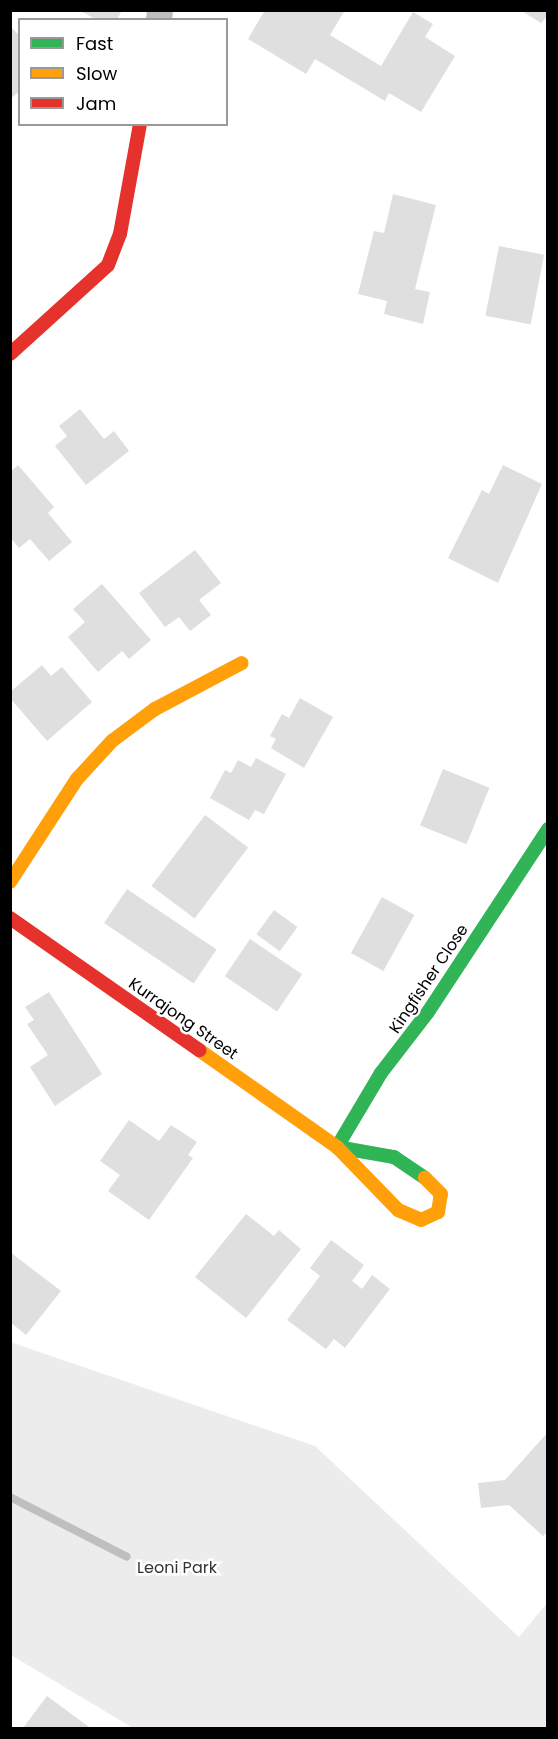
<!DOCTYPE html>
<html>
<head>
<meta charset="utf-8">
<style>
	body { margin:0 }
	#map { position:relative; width:558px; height:1739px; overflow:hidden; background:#fff; font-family:Poppins,sans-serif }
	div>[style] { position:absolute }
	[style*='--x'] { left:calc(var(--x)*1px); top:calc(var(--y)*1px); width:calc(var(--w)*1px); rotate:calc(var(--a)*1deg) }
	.green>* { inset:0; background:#ececec }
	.stream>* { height:8px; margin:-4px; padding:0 4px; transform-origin:4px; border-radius:4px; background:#bfbfbf }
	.building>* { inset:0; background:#dfdfdf; transform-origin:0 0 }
	.street>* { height:26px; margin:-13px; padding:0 13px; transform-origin:13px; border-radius:13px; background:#bebebe }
	.fast>* { height:14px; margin:-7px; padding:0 7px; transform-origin:7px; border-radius:7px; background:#30b455 }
	.slow>* { height:14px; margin:-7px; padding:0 7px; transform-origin:7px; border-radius:7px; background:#ff9f0a }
	.jam>* { height:14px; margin:-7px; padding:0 7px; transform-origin:7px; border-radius:7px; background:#e5322d }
	span { translate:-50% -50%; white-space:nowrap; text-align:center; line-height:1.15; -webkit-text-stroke:5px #fff; paint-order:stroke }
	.street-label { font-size:16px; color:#000 }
	.park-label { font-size:16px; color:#333 }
	.frame { position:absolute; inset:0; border:12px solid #000; pointer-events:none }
	.legend { position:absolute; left:18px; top:18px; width:210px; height:108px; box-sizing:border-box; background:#fff; border:2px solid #999; margin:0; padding:8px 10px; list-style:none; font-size:18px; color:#000 }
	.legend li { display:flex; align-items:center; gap:12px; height:30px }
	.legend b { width:30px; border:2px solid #999 }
</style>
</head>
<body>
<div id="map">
	<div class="green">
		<i style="clip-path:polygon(10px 1342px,315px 1446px,519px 1637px,547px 1603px,547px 1728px,133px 1728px,11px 1655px)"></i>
	</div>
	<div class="stream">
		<i style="--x:10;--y:1497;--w:131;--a:27.1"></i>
	</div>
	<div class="building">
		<i style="clip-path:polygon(79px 10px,122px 10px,117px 20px,97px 20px)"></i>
		<i style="clip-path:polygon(265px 10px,345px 10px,330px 35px,381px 66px,413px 12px,433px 24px,425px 37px,455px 56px,421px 112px,389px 93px,385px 101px,315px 59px,306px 74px,248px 39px)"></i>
		<i style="clip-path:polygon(520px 10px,548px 10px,548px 16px,541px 23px)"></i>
		<i style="clip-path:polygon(10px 26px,20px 36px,20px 91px,10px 99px)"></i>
		<i style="clip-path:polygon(393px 194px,436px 205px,415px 289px,430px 292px,423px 324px,384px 314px,387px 301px,358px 294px,374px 231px,384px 233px)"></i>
		<i style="left:499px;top:246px;width:46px;height:71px;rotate:11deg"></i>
		<i style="clip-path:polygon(80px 409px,104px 439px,114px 431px,129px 451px,86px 485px,55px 446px,67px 436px,59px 426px)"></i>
		<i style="clip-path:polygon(18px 465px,54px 507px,48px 513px,72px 542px,49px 561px,30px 539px,19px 548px,10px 537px,10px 472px)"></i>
		<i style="clip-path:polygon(503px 465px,542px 484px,498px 583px,448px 558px,482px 490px,489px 494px)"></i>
		<i style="clip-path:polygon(195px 550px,221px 583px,199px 600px,211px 615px,190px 631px,179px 617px,165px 627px,139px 593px)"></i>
		<i style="clip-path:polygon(102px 584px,151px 640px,129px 659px,122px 651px,98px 672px,68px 637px,85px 622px,73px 609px)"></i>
		<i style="clip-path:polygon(42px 665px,51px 676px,62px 667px,92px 702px,47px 741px,10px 698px,10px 692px)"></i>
		<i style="clip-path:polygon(300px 698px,333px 717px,304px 768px,271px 748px,276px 739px,270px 736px,282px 714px,289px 718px)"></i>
		<i style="clip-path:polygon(256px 758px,286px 774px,264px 814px,255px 810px,249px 820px,210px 798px,225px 770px,231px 773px,238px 760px,251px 767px)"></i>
		<i style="left:443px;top:769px;width:50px;height:61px;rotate:22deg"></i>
		<i style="left:205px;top:815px;width:54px;height:89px;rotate:37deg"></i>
		<i style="left:127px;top:889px;width:108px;height:41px;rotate:34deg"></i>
		<i style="left:382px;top:897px;width:37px;height:64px;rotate:29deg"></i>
		<i style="left:274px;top:910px;width:29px;height:30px;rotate:36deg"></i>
		<i style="left:250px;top:939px;width:63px;height:45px;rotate:34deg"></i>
		<i style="clip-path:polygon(49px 992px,102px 1074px,55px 1106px,30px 1067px,48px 1055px,27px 1024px,34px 1020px,25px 1007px)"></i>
		<i style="clip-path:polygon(129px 1120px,159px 1141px,171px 1125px,197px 1142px,188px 1155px,193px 1158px,149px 1220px,108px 1191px,120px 1175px,100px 1161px)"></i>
		<i style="clip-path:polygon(246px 1214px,274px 1236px,279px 1230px,301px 1249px,246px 1318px,195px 1277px)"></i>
		<i style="clip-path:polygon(331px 1240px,364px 1265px,352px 1281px,362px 1289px,372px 1275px,390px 1289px,345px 1348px,334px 1339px,326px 1349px,287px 1320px,320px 1276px,310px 1268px)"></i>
		<i style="clip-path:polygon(10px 1252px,61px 1291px,26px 1335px,10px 1322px)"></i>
		<i style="clip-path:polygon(548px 1432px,548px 1531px,543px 1536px,509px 1505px,481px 1508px,478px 1483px,505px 1480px)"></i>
		<i style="clip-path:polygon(47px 1696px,89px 1727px,87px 1728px,23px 1728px)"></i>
	</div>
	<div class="street">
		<i style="--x:159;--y:20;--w:10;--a:-84"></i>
	</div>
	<div class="fast">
		<i style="--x:337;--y:1147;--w:58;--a:10"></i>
		<i style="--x:394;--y:1157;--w:37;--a:34"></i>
		<i style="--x:337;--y:1147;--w:86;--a:-59.3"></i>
		<i style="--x:381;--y:1073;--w:77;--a:-52.4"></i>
		<i style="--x:428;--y:1012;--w:219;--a:-56.7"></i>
	</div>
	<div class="slow">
		<i style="--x:10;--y:882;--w:123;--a:-57"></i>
		<i style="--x:77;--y:779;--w:52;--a:-47.4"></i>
		<i style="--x:112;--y:741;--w:54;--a:-36.7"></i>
		<i style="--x:155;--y:709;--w:98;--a:-27.9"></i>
		<i style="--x:199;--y:1050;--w:169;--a:35.1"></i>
		<i style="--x:337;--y:1147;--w:88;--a:45.9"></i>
		<i style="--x:398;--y:1210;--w:25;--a:23"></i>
		<i style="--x:421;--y:1220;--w:19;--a:-25"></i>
		<i style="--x:438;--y:1212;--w:18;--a:-81"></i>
		<i style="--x:441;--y:1194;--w:23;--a:-135"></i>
	</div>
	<div class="jam">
		<i style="--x:10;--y:354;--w:132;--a:-42.2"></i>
		<i style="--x:108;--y:265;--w:33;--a:-69"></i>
		<i style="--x:120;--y:234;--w:112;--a:-79.7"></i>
		<i style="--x:10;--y:918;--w:231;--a:34.9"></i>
	</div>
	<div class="street-label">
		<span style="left:429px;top:979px;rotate:-56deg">Kingfisher Close</span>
		<span style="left:183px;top:1019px;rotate:35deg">Kurrajong Street</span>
	</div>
	<div class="park-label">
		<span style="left:177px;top:1568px">Leoni Park</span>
	</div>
	<div class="frame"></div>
	<ul class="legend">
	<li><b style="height:8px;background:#30b455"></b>Fast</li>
	<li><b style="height:8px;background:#ff9f0a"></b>Slow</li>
	<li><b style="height:8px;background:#e5322d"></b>Jam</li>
	</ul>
</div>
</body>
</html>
